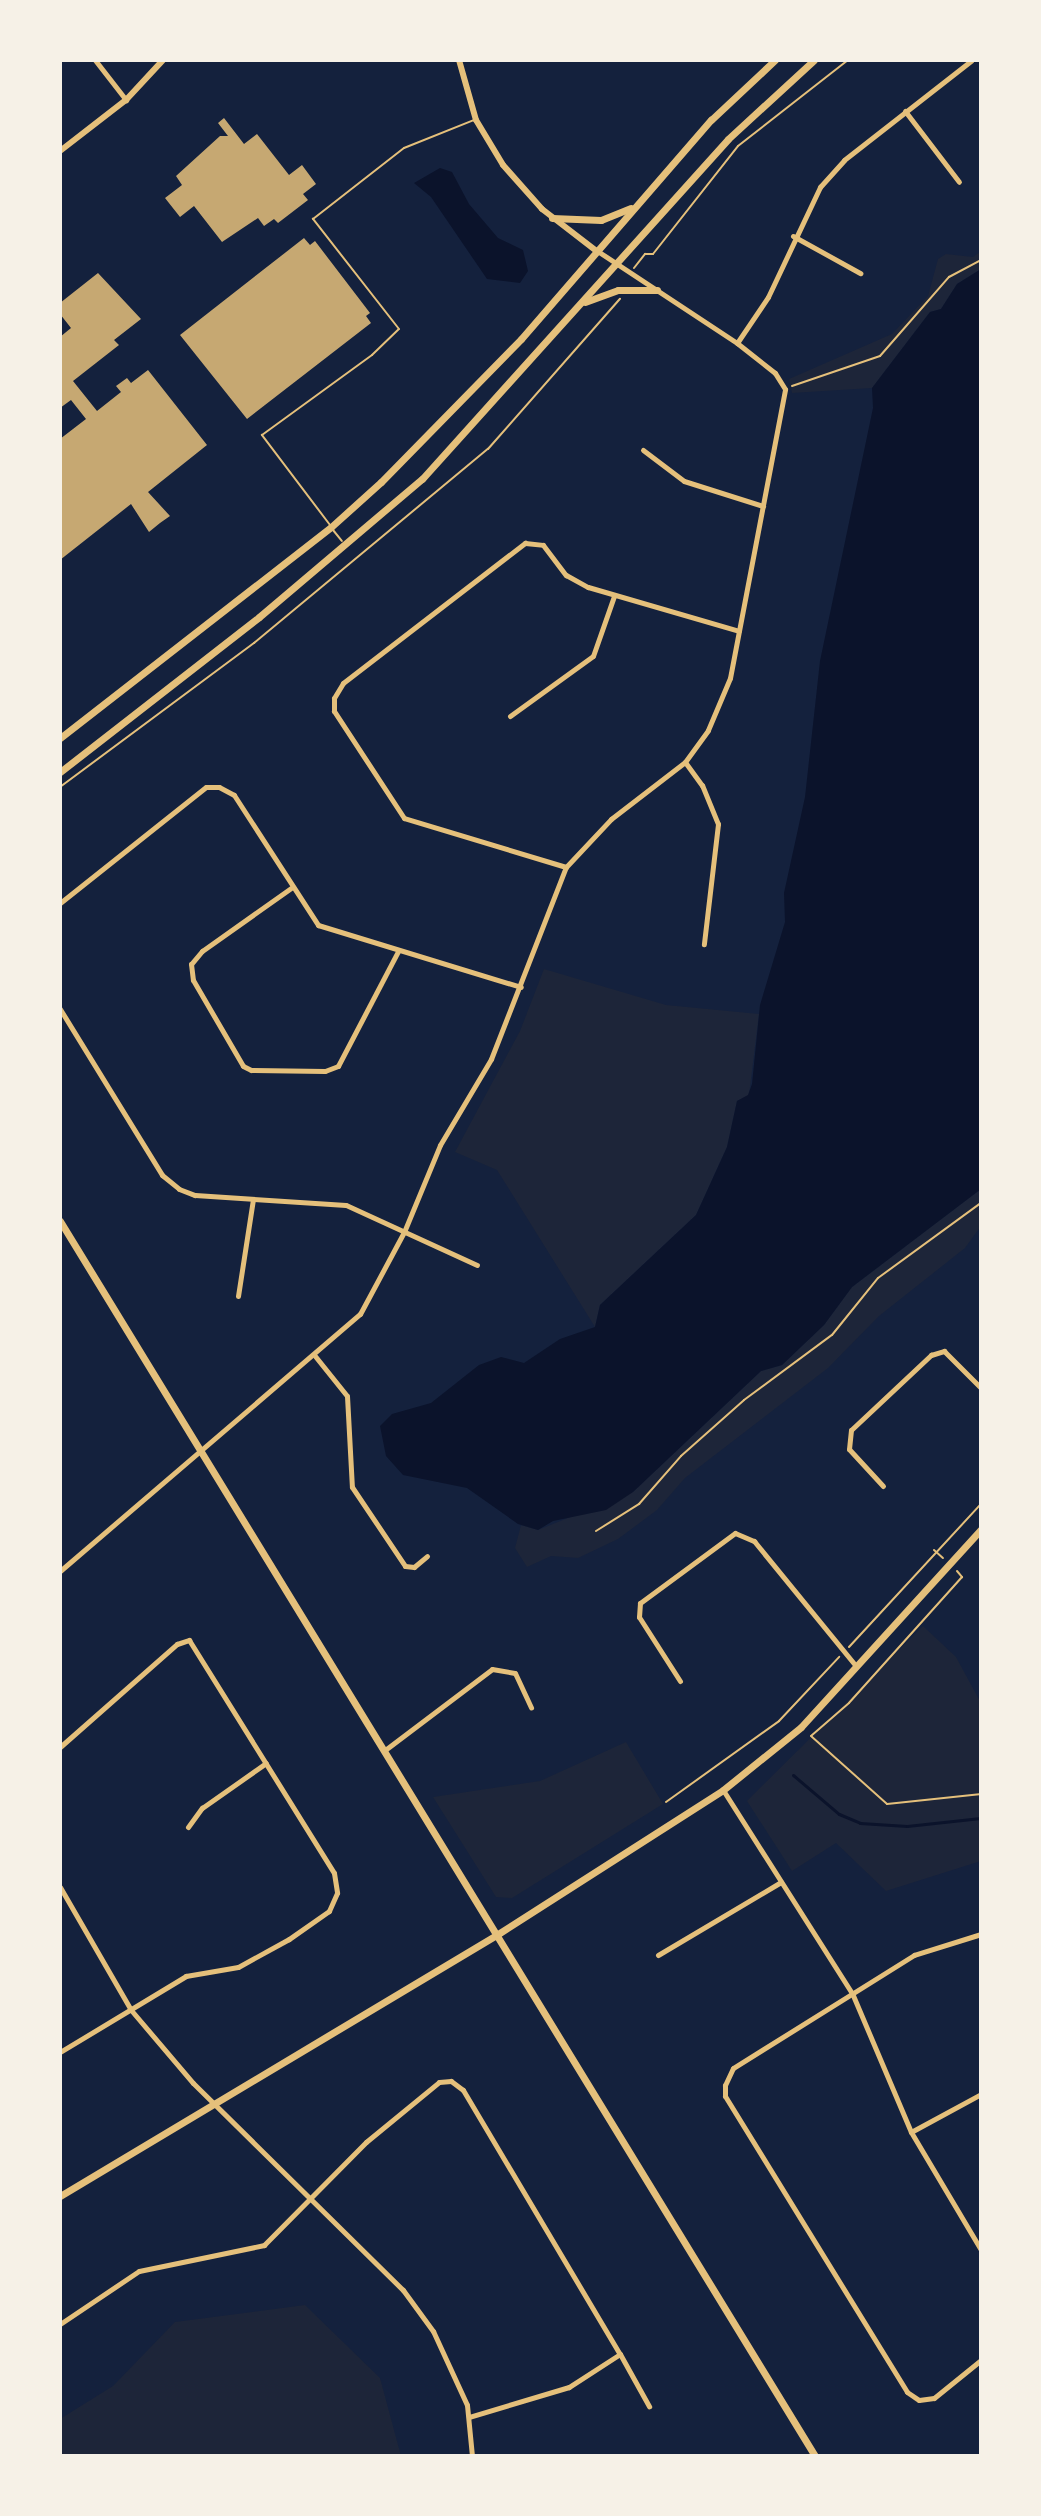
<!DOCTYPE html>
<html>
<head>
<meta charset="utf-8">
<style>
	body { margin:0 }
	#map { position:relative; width:1041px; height:2516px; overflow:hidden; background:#14213d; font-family:"DM Sans",sans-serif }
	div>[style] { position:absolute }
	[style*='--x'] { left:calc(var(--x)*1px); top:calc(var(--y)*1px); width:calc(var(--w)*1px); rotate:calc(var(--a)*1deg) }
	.green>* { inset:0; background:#1d2539 }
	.water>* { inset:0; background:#0b132b }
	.stream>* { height:3px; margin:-1.5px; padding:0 1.5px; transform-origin:1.5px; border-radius:1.5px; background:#0b132b }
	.building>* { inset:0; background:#c6a872 }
	.path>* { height:2px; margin:-1px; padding:0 1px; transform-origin:1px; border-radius:1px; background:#e5c07b }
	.service>* { height:2px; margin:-1px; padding:0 1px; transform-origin:1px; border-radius:1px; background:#e5c07b }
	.minor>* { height:5px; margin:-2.5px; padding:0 2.5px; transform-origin:2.5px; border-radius:2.5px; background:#e5c07b }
	.tertiary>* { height:6px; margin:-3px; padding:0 3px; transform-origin:3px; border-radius:3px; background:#e5c07b }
	.secondary>* { height:7px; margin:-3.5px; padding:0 3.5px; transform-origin:3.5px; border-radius:3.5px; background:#e5c07b }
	span { translate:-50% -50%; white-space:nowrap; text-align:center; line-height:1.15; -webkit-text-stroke:6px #f6f1e7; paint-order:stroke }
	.frame { position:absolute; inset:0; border:62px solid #f6f1e7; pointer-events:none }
</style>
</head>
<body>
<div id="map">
	<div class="green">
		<i style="clip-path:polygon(981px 251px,981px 269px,957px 284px,941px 309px,930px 312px,872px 388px,792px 393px,789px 379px,892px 334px,928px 296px,938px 259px,946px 254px,973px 257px)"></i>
		<i style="clip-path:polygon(544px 969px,666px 1005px,759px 1014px,749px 1095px,737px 1101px,727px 1147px,696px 1215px,600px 1305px,595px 1327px,497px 1170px,455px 1152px,520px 1031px)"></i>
		<i style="clip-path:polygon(981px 1189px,981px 1226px,965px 1248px,879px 1316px,828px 1368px,685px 1478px,657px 1510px,618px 1539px,578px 1558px,551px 1556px,527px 1567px,515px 1548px,521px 1525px,538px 1530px,633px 1492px,761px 1371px,782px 1365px,824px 1325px,852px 1287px)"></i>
		<i style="clip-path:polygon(923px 1626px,956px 1657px,981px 1703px,981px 1861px,886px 1891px,836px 1843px,792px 1871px,747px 1801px)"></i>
		<i style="clip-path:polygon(626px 1742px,663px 1804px,512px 1898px,496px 1897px,433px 1797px,540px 1781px)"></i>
		<i style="clip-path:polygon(305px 2305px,380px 2378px,401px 2456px,60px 2456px,60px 2419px,113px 2386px,175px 2322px)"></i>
	</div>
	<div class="water">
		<i style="clip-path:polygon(440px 168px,452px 172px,469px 204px,498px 238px,523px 250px,528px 271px,520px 283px,487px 279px,431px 197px,414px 183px)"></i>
		<i style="clip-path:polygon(981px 269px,981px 1189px,852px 1287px,824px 1325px,782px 1365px,761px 1371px,633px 1492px,606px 1510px,553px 1521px,538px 1530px,518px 1524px,467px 1488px,403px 1475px,386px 1456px,380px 1426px,392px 1414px,431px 1403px,479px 1365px,501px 1357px,524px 1363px,560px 1339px,595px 1327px,600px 1305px,696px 1215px,727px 1147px,737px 1101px,748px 1095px,752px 1084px,760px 1005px,785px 922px,784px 893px,805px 797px,820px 661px,873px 408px,872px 388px,930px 312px,941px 309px,957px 284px)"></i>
	</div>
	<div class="stream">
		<i style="--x:793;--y:1775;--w:60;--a:40.3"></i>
		<i style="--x:839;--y:1814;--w:23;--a:23"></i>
		<i style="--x:860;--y:1823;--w:47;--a:3.7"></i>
		<i style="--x:907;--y:1826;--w:74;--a:-6.2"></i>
	</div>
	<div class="building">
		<i style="clip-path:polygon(224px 118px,244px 144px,257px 134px,289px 175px,302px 165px,316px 184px,303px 194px,308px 200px,278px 223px,274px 219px,264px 226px,258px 218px,222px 242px,194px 206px,180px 217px,165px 198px,182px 185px,176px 176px,220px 136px,228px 136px,218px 123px)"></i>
		<i style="clip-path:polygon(304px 238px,310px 245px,315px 241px,370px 313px,366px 316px,371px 323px,247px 419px,180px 335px)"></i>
		<i style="clip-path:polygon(98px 273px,141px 319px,114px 340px,119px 345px,73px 381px,97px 411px,121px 392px,116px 386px,127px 378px,131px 383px,148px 370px,207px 445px,148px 492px,170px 516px,160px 523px,149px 532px,131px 504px,60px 560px,60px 439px,86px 419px,71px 400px,60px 408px,60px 337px,71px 328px,60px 314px,60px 303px)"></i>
	</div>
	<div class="path">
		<i style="--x:634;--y:268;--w:18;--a:-52"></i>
		<i style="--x:645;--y:254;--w:8;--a:0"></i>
		<i style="--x:653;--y:254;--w:137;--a:-51.8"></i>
		<i style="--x:738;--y:146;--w:140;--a:-38"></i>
		<i style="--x:792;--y:386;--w:93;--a:-18.8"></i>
		<i style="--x:880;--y:356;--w:105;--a:-48.9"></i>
		<i style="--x:949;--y:277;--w:36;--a:-28"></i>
		<i style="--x:60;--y:787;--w:242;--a:-36.6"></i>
		<i style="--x:254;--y:643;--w:304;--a:-39.7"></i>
		<i style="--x:488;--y:449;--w:200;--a:-48.7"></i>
		<i style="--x:596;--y:1531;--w:51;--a:-32.1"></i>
		<i style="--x:639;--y:1504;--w:64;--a:-48.8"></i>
		<i style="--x:681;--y:1456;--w:84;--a:-41.6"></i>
		<i style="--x:744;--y:1400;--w:109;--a:-36.5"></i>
		<i style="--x:832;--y:1335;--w:73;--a:-51.1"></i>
		<i style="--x:878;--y:1278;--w:127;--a:-36.1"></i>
		<i style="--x:934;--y:1550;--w:12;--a:42"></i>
		<i style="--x:957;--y:1571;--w:8;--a:50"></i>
		<i style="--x:962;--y:1577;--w:169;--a:131.9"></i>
		<i style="--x:849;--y:1703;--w:50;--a:139"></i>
		<i style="--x:811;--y:1736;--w:102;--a:41.8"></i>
		<i style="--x:887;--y:1804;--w:95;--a:-6.1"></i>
		<i style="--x:849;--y:1647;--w:195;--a:-47.3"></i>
		<i style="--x:666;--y:1802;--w:139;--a:-35.6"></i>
		<i style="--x:779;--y:1721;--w:88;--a:-46.8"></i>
	</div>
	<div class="service">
		<i style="--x:330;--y:525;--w:113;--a:-127.1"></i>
		<i style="--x:262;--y:435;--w:136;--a:-36"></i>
		<i style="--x:372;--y:355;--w:37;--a:-44"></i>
		<i style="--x:399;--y:329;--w:140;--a:-128"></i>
		<i style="--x:313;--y:219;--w:115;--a:-38"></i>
		<i style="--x:404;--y:148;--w:75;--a:-21.8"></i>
		<i style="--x:333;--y:530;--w:14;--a:51"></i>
	</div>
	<div class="minor">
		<i style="--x:95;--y:60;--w:51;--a:52.2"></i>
		<i style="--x:905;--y:111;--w:89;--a:52.7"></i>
		<i style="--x:793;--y:236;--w:77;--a:28.9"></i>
		<i style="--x:737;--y:343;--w:55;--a:-56"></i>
		<i style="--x:768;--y:297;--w:122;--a:-64.7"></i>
		<i style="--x:820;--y:187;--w:36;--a:-48"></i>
		<i style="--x:844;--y:160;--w:162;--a:-38"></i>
		<i style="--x:643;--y:450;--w:51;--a:37.1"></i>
		<i style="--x:684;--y:481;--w:83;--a:17.6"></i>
		<i style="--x:510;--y:716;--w:102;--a:-35.9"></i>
		<i style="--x:593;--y:656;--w:64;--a:-70.7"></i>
		<i style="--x:685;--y:762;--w:29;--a:54"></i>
		<i style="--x:702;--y:785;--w:42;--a:67.7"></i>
		<i style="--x:718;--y:824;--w:121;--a:96.7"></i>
		<i style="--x:566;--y:867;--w:169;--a:-163.2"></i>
		<i style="--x:404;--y:818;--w:128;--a:-123.2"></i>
		<i style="--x:334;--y:711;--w:13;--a:-90"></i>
		<i style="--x:334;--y:698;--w:17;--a:-59"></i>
		<i style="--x:343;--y:683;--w:230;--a:-37.6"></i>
		<i style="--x:525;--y:543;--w:18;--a:6"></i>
		<i style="--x:543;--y:545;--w:38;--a:53"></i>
		<i style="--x:566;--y:575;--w:25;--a:29"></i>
		<i style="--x:588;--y:587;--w:157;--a:16.2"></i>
		<i style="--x:291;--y:888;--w:109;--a:144.7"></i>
		<i style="--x:202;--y:951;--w:17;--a:130"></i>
		<i style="--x:191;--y:964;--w:16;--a:83"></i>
		<i style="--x:193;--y:980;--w:99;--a:59.8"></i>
		<i style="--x:243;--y:1066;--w:9;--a:27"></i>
		<i style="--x:251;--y:1070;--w:74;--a:0.8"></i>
		<i style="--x:325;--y:1071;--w:14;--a:-21"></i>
		<i style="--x:338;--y:1066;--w:130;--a:-62.4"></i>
		<i style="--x:60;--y:903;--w:186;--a:-38.5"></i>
		<i style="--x:206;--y:787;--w:13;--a:0"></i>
		<i style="--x:219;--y:787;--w:17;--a:28"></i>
		<i style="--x:234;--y:795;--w:155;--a:57.1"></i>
		<i style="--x:318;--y:925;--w:212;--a:17"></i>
		<i style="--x:60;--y:1009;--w:195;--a:58.4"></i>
		<i style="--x:162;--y:1175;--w:22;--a:39"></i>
		<i style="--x:179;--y:1189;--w:17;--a:21"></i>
		<i style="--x:195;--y:1195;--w:151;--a:3.8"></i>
		<i style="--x:346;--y:1205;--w:144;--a:24.6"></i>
		<i style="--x:238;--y:1296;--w:98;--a:-81.2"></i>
		<i style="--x:315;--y:1356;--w:51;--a:51.3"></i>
		<i style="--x:347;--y:1396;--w:91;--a:86.9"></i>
		<i style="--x:352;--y:1487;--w:95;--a:56.1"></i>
		<i style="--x:405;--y:1566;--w:9;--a:6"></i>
		<i style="--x:414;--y:1567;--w:17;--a:-40"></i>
		<i style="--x:883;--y:1486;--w:50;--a:-132.6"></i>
		<i style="--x:849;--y:1449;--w:19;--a:-84"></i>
		<i style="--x:851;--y:1430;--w:110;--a:-43.2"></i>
		<i style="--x:931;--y:1355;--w:14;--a:-17"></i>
		<i style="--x:944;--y:1351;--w:52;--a:45"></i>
		<i style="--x:60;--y:1571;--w:395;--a:-40.6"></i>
		<i style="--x:360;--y:1314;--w:93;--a:-61.8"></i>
		<i style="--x:404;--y:1232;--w:94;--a:-67.5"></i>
		<i style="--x:440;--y:1145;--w:100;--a:-59.3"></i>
		<i style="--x:491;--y:1059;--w:206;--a:-68.7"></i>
		<i style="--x:566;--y:867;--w:66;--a:-46.8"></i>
		<i style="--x:611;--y:819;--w:93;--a:-37.6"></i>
		<i style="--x:685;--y:762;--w:39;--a:-54"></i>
		<i style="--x:708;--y:730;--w:56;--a:-67.1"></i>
		<i style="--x:730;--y:678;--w:294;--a:-79.2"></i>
		<i style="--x:785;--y:389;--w:19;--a:-122"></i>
		<i style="--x:775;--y:373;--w:48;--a:-141.7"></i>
		<i style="--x:737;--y:343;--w:169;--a:-146.6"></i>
		<i style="--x:680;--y:1681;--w:76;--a:-122.6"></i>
		<i style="--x:639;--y:1617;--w:14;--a:-86"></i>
		<i style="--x:640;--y:1603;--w:118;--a:-36.4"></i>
		<i style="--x:735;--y:1533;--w:21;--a:23"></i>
		<i style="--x:754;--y:1541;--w:161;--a:50.8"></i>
		<i style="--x:60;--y:1747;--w:156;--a:-41.4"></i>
		<i style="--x:177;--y:1644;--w:13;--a:-18"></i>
		<i style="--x:189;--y:1640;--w:274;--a:58.1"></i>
		<i style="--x:334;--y:1873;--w:20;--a:81"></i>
		<i style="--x:337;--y:1893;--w:20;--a:114"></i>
		<i style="--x:329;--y:1911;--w:49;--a:145"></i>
		<i style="--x:289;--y:1939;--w:58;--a:151.2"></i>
		<i style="--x:238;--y:1967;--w:53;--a:170.2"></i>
		<i style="--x:186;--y:1976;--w:147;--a:148.9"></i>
		<i style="--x:385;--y:1750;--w:134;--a:-37.1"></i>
		<i style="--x:492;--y:1669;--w:23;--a:10"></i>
		<i style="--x:515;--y:1673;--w:38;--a:65"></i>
		<i style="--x:723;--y:1790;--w:241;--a:57.6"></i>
		<i style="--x:852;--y:1993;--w:151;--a:67"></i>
		<i style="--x:911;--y:2132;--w:137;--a:59.3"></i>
		<i style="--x:188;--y:1827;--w:24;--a:-54"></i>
		<i style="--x:202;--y:1808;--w:78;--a:-35.1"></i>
		<i style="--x:60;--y:1887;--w:142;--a:60"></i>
		<i style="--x:131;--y:2010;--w:96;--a:49.7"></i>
		<i style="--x:193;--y:2083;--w:295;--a:44.6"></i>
		<i style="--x:403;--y:2290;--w:51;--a:53.8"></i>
		<i style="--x:433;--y:2331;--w:81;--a:65.3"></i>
		<i style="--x:467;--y:2405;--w:51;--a:84.4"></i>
		<i style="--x:981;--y:1934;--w:70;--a:162.6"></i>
		<i style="--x:914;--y:1955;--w:213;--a:148"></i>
		<i style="--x:733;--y:2068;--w:19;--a:115"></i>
		<i style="--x:725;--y:2085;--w:11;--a:90"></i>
		<i style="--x:725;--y:2096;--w:347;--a:58.4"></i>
		<i style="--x:907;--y:2392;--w:14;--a:34"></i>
		<i style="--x:919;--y:2400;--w:15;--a:-8"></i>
		<i style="--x:934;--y:2398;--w:60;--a:-39"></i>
		<i style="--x:658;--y:1955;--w:143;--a:-30.7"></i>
		<i style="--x:911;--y:2132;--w:80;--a:-28.5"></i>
		<i style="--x:60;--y:2324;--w:95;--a:-33.9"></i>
		<i style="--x:139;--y:2271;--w:128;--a:-11.7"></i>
		<i style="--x:264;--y:2245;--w:145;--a:-45.3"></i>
		<i style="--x:366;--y:2142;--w:94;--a:-39.4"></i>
		<i style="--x:439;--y:2082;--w:12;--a:-5"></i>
		<i style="--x:451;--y:2081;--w:15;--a:37"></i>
		<i style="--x:463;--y:2090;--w:307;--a:59.3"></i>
		<i style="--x:620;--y:2354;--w:61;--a:147.1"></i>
		<i style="--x:569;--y:2387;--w:104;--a:163.3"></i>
		<i style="--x:620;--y:2354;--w:60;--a:60.9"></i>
	</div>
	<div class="tertiary">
		<i style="--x:459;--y:60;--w:62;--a:74.2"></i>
		<i style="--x:476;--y:120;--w:52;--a:59"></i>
		<i style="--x:503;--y:165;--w:59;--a:48.4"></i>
		<i style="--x:542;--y:209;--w:67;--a:37.7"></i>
		<i style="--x:60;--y:151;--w:83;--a:-37.7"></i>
		<i style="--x:126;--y:100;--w:54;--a:-47.2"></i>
	</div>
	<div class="secondary">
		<i style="--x:552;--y:218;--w:49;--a:2.3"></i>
		<i style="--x:601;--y:220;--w:32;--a:-22"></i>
		<i style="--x:585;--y:302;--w:35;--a:-20"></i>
		<i style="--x:618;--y:290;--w:39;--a:0"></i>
		<i style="--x:60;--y:738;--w:343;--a:-37.9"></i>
		<i style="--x:331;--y:527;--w:67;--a:-42"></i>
		<i style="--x:381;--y:482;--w:200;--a:-45.6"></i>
		<i style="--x:521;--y:339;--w:290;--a:-49.1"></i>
		<i style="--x:711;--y:120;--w:88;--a:-43.2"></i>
		<i style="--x:60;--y:772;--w:252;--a:-37.9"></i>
		<i style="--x:259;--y:617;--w:214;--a:-40.3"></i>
		<i style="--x:422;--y:479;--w:457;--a:-48"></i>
		<i style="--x:728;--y:139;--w:117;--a:-42.6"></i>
		<i style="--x:60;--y:1221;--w:1447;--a:58.56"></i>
		<i style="--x:60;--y:2196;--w:510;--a:-30.89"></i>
		<i style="--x:498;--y:1934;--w:267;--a:-32.6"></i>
		<i style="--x:723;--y:1790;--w:100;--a:-38.9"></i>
		<i style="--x:801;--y:1727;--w:268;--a:-47.7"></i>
	</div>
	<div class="frame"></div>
</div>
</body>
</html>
